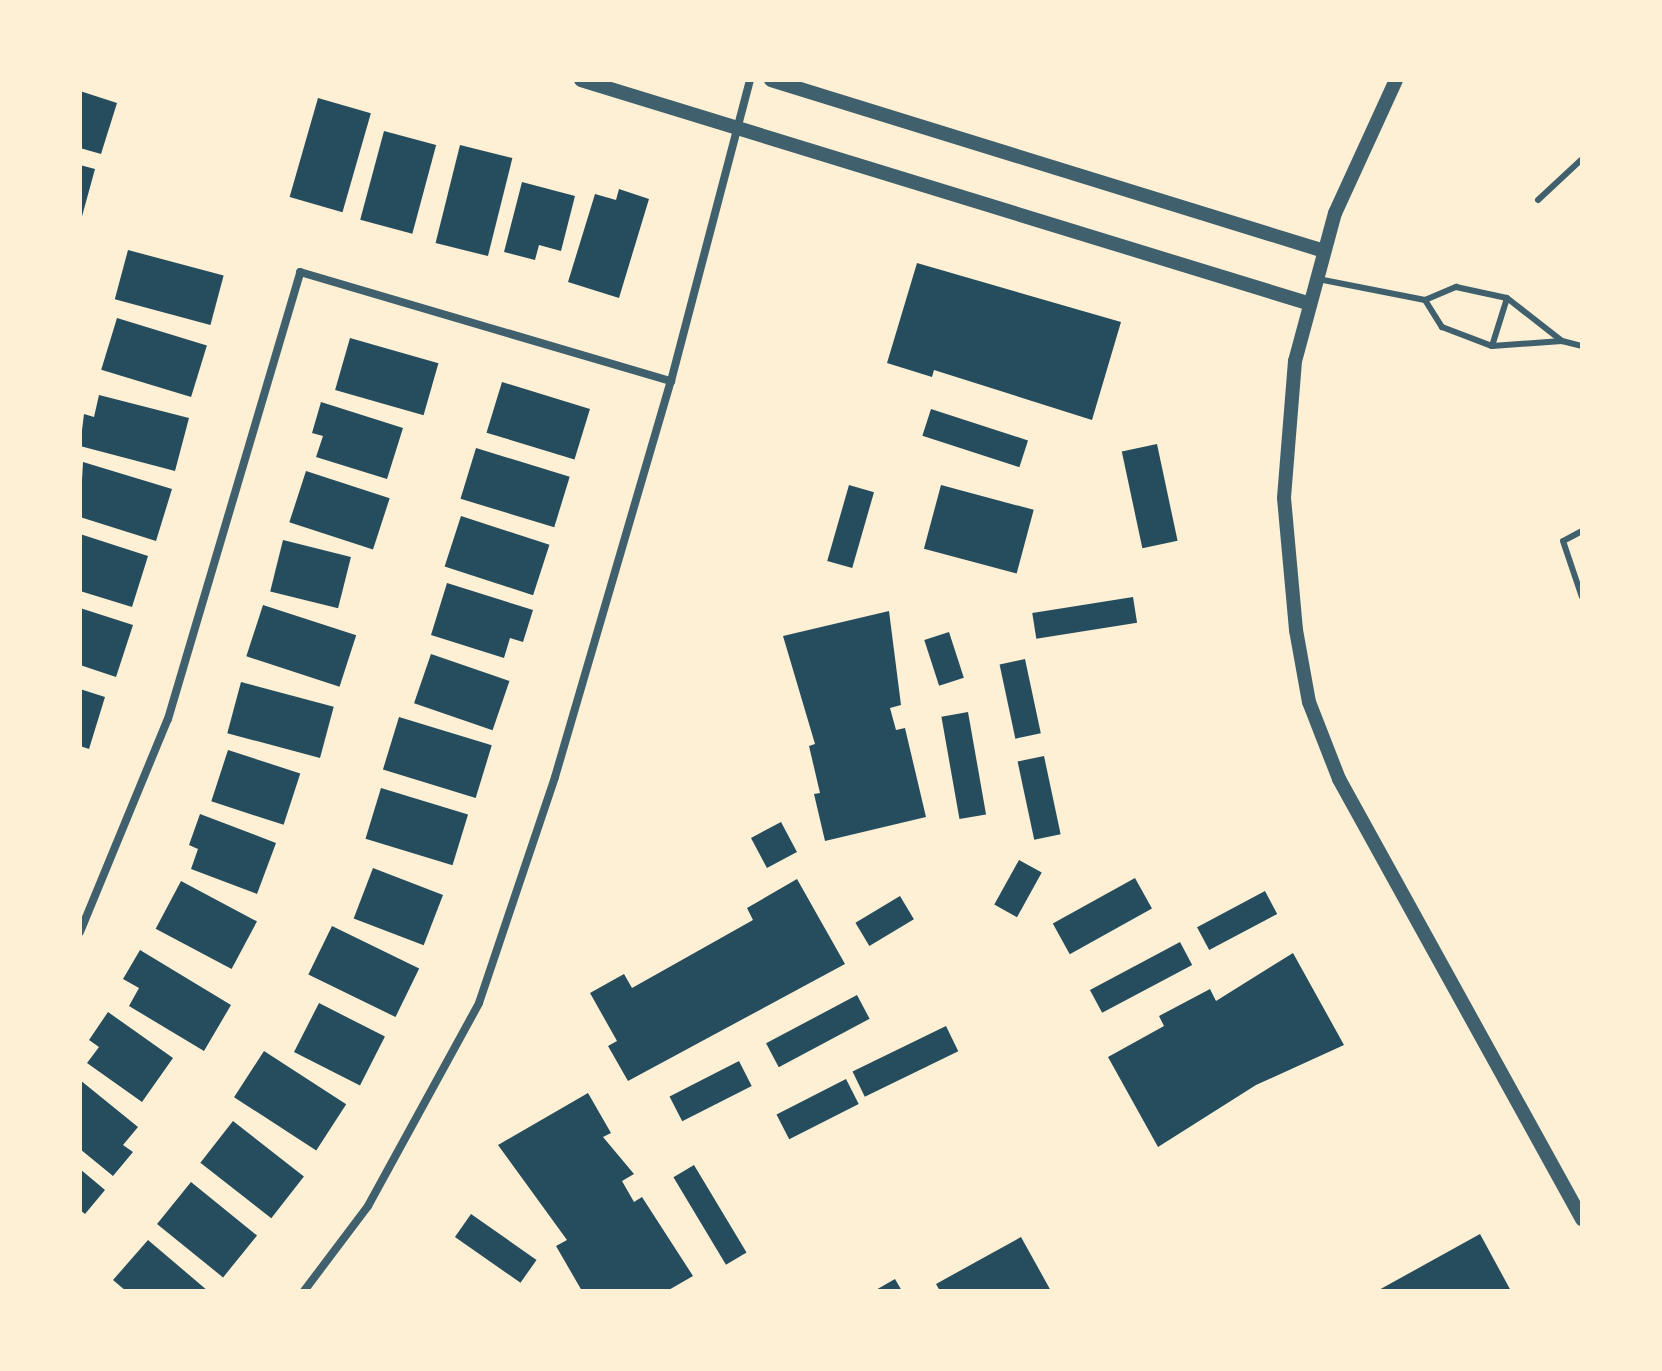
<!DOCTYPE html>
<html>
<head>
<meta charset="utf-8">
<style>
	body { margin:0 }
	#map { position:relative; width:1662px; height:1371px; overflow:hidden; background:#fdf0d5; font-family:Poppins,sans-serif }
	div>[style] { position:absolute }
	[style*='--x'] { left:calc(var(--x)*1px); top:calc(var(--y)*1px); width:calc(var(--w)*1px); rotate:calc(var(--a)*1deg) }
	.building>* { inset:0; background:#264d5e; transform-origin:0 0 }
	.service>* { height:6px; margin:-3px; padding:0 3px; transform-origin:3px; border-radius:3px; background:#3f606c }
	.minor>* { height:8px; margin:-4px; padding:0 4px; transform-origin:4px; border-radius:4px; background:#3f606c }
	.tertiary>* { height:14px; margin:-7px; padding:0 7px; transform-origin:7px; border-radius:7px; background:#3f606c }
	span { translate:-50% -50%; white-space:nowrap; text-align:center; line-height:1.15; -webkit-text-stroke:7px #fdf0d5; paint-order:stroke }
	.frame { position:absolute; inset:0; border:82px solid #fdf0d5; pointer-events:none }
</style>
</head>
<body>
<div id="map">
	<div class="building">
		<i style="clip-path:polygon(80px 91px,117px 103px,101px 154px,80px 148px)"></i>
		<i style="left:318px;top:98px;width:55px;height:103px;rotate:16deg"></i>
		<i style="left:384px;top:131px;width:54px;height:92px;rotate:15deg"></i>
		<i style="left:460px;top:145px;width:54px;height:101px;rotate:14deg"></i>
		<i style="clip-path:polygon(80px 165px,95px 169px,81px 220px,80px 220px)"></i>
		<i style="clip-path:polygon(522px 182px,575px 196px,561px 251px,539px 245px,535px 260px,504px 252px)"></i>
		<i style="clip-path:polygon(619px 189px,649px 199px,619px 298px,568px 282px,595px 194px,616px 200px)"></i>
		<i style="left:128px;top:250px;width:99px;height:51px;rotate:15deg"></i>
		<i style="clip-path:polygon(917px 263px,1121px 322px,1092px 420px,934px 370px,932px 377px,887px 363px)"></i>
		<i style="left:117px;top:318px;width:94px;height:54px;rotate:17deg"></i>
		<i style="left:350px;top:338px;width:92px;height:54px;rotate:16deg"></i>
		<i style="left:502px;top:382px;width:92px;height:53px;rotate:17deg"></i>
		<i style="clip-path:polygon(99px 395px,189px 418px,175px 471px,80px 446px,84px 414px,94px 417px)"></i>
		<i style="clip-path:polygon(321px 402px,403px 428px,387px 479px,316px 457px,323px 436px,312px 433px)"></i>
		<i style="left:931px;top:409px;width:102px;height:28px;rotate:18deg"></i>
		<i style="left:1157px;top:444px;width:99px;height:36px;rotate:78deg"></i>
		<i style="left:476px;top:448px;width:98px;height:53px;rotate:17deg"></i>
		<i style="clip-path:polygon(83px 462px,172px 489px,156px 541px,80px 517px)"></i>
		<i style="left:306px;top:471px;width:88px;height:54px;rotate:18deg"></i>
		<i style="left:849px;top:485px;width:26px;height:79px;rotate:16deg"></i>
		<i style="left:941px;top:485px;width:96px;height:66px;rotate:15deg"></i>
		<i style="left:461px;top:516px;width:93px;height:53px;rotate:18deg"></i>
		<i style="clip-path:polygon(80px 534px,148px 556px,132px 607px,80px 591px)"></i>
		<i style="left:283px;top:540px;width:70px;height:53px;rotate:14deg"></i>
		<i style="clip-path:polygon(447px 583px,533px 610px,523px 642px,510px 638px,504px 658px,431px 635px)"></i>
		<i style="left:1133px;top:597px;width:26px;height:102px;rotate:81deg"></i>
		<i style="left:263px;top:605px;width:98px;height:54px;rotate:18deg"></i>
		<i style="clip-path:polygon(80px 608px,133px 625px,116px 677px,80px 665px)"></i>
		<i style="clip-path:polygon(889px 611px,901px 705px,890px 708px,896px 730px,905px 728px,926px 817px,825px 841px,814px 794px,820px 793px,809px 746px,815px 744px,783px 636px)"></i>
		<i style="left:949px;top:632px;width:48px;height:26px;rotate:72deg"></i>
		<i style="left:431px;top:654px;width:83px;height:52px;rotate:19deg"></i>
		<i style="left:1025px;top:659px;width:76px;height:26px;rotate:78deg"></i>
		<i style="left:241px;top:682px;width:96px;height:53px;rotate:15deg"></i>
		<i style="clip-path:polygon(80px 689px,105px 697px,89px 749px,80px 746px)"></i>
		<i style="left:968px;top:712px;width:104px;height:27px;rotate:80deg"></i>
		<i style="left:399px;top:717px;width:97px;height:55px;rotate:17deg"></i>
		<i style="left:228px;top:750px;width:76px;height:54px;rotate:18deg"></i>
		<i style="left:1044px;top:756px;width:80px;height:27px;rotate:78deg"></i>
		<i style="left:381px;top:788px;width:91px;height:53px;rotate:17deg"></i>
		<i style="clip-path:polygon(200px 814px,276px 843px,257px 894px,191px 869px,198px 849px,189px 845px)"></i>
		<i style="left:781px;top:822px;width:34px;height:34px;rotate:62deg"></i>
		<i style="left:1019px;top:860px;width:26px;height:51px;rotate:29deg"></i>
		<i style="left:373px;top:868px;width:75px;height:54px;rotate:21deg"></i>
		<i style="left:1135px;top:878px;width:35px;height:94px;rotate:61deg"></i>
		<i style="clip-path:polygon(797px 879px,845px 964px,628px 1081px,608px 1046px,617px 1041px,590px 993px,624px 974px,632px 988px,753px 920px,747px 908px)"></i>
		<i style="left:181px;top:881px;width:86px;height:54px;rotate:28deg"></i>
		<i style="left:1265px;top:891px;width:26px;height:77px;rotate:62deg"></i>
		<i style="left:900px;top:896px;width:27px;height:52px;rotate:59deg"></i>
		<i style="left:332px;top:926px;width:97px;height:54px;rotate:26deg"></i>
		<i style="left:1180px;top:942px;width:26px;height:102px;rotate:62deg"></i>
		<i style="clip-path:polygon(140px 950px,231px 1005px,204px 1051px,129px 1006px,139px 988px,123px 979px)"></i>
		<i style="clip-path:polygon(1293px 953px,1344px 1045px,1256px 1085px,1158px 1147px,1108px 1057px,1164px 1026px,1159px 1016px,1210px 989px,1216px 1001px)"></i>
		<i style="left:857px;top:995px;width:27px;height:103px;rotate:62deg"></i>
		<i style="left:319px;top:1003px;width:74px;height:55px;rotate:27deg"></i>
		<i style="clip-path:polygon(108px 1012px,173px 1058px,142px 1102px,87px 1063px,99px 1047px,89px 1040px)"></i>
		<i style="left:946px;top:1026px;width:28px;height:104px;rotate:64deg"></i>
		<i style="left:264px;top:1051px;width:98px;height:55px;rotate:33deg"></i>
		<i style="left:739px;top:1061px;width:28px;height:78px;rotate:63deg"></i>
		<i style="left:846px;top:1079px;width:28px;height:78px;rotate:63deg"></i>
		<i style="clip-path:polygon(80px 1080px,138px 1127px,123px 1145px,133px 1152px,113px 1176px,80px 1149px)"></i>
		<i style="clip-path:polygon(588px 1093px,611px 1133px,603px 1137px,634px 1174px,622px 1181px,634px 1202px,642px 1197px,693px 1276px,667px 1291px,582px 1291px,556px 1246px,567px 1240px,498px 1145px)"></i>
		<i style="left:233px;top:1121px;width:90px;height:53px;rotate:38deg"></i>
		<i style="left:694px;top:1165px;width:102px;height:24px;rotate:59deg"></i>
		<i style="clip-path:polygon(80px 1169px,105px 1190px,85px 1214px,80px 1210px)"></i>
		<i style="left:191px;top:1182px;width:85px;height:54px;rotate:39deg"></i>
		<i style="left:471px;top:1214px;width:80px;height:28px;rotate:35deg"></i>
		<i style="clip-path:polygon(1480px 1234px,1511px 1291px,1377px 1291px)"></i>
		<i style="clip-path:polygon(1021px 1237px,1051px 1291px,940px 1291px,936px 1284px)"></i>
		<i style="clip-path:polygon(148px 1240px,208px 1291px,126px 1291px,113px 1280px)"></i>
		<i style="clip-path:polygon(895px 1279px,902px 1291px,874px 1291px)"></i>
	</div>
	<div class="service">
		<i style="--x:1538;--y:200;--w:60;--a:-43"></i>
		<i style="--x:1318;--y:279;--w:109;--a:11.1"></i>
		<i style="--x:1425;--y:300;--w:34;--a:-23"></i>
		<i style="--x:1456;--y:287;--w:52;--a:12.2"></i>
		<i style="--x:1507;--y:298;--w:70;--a:38"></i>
		<i style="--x:1425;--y:300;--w:32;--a:58"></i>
		<i style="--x:1442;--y:327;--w:53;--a:20.8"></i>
		<i style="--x:1492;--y:346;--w:70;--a:-4.1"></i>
		<i style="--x:1562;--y:341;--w:21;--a:14"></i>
		<i style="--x:1492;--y:346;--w:50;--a:-72.6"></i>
		<i style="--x:1582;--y:531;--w:21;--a:152"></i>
		<i style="--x:1563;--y:541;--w:59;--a:71.3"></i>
	</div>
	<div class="minor">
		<i style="--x:80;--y:932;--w:230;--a:-67.6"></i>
		<i style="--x:168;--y:719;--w:466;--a:-73.5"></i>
		<i style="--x:300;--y:272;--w:387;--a:16.4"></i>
		<i style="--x:304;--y:1291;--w:106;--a:-53"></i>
		<i style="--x:368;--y:1206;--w:231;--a:-61.3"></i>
		<i style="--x:479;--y:1003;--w:238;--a:-71.4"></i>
		<i style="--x:555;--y:777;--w:413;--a:-73.7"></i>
		<i style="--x:671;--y:381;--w:311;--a:-75.3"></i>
	</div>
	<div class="tertiary">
		<i style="--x:581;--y:80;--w:759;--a:17.07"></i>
		<i style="--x:771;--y:80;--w:579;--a:17.18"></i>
		<i style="--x:1396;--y:80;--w:146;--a:114.6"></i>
		<i style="--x:1335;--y:213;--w:153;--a:105.1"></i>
		<i style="--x:1295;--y:361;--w:137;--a:94.6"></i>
		<i style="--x:1284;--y:498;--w:133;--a:84.8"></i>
		<i style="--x:1296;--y:630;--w:73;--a:79.8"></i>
		<i style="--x:1309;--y:702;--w:83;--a:68.7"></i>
		<i style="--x:1339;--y:779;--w:503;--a:61.09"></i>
	</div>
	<div class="frame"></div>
</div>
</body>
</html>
